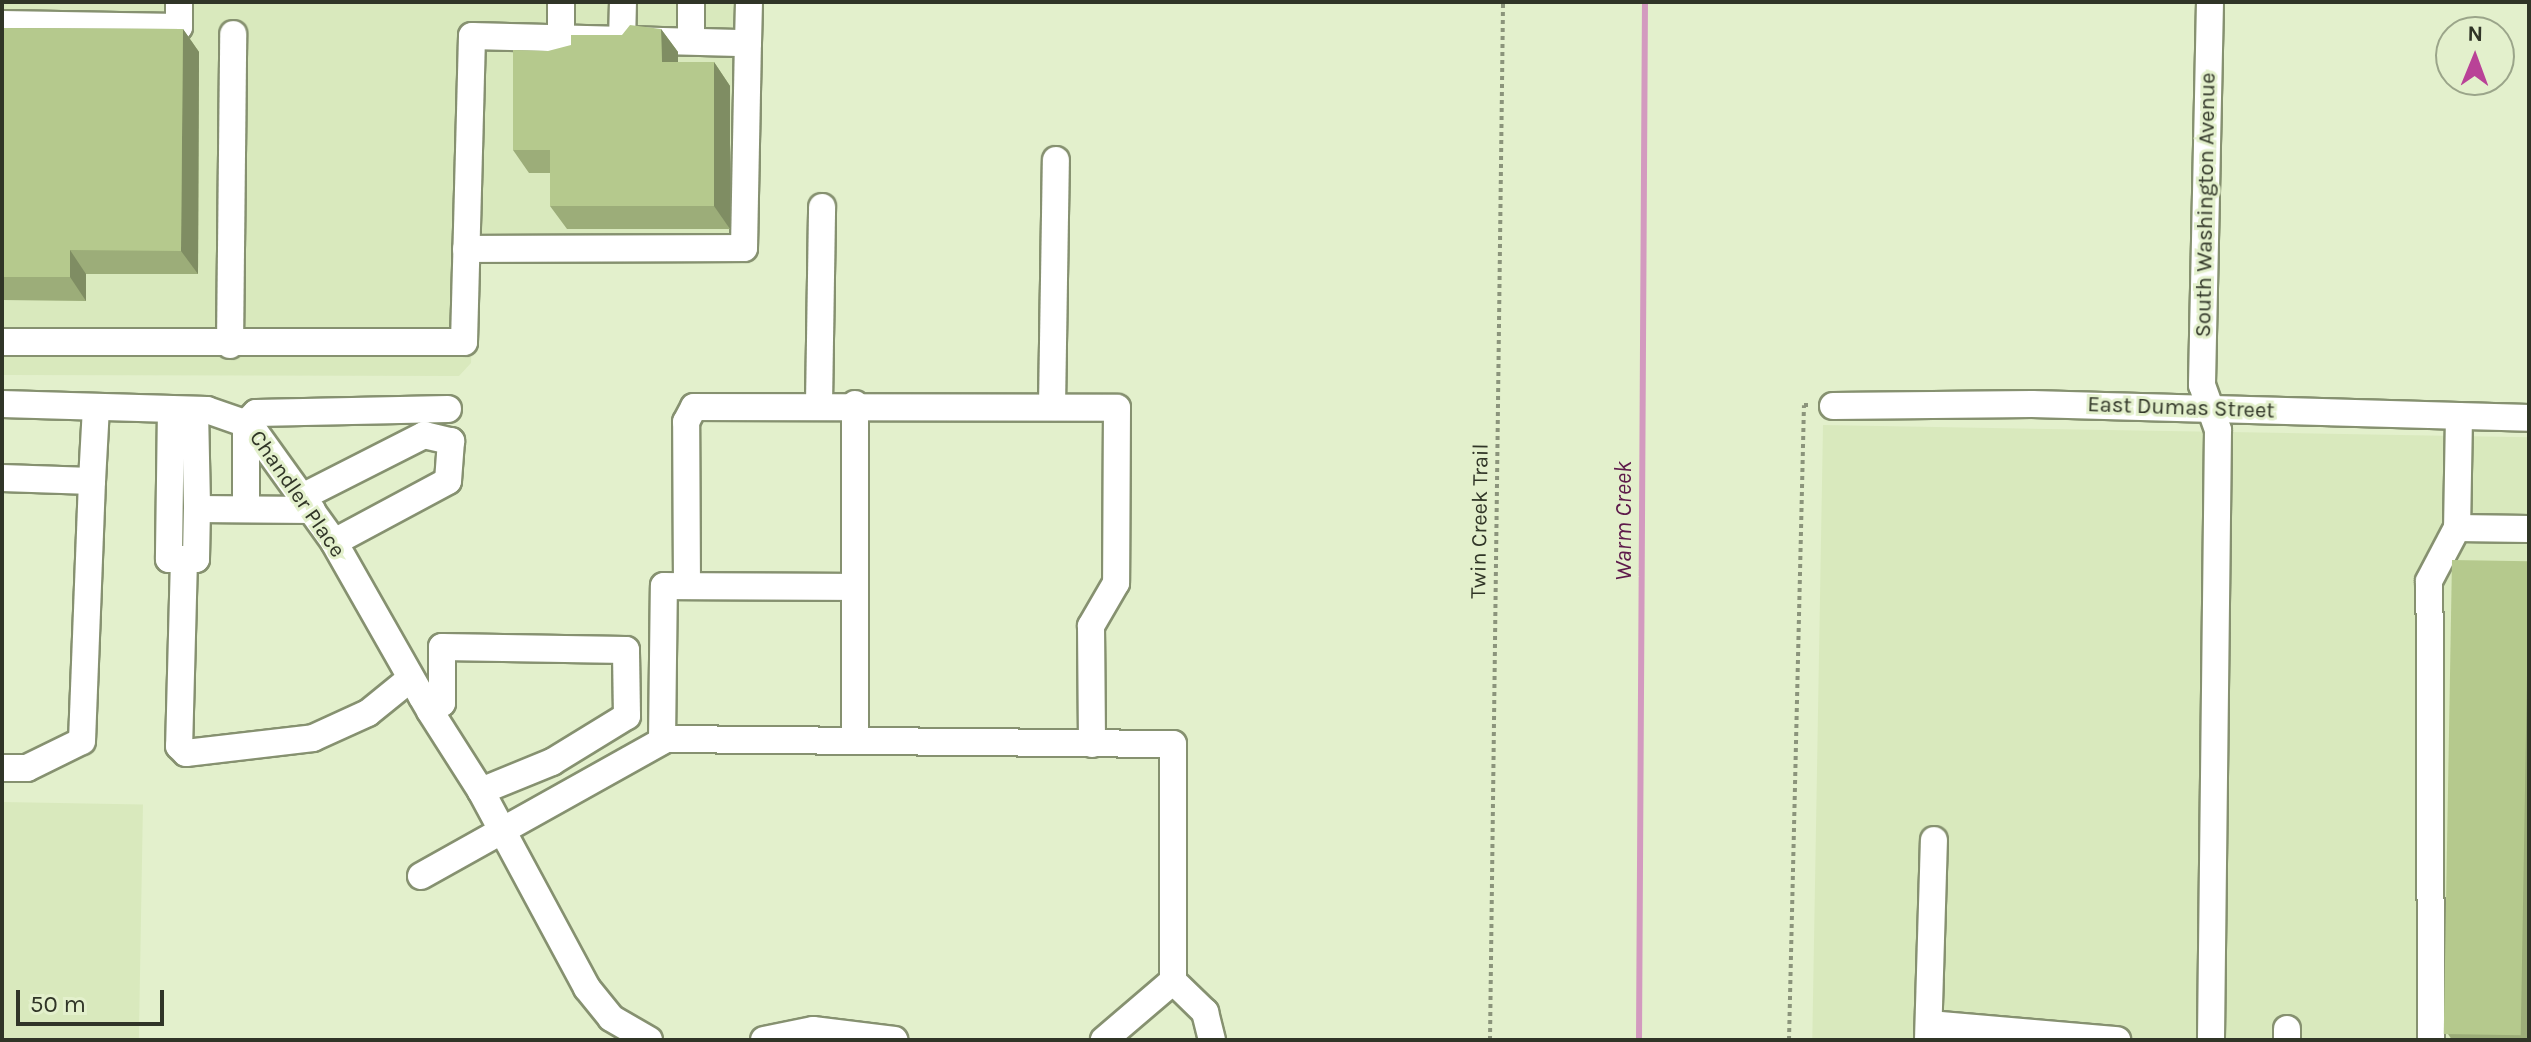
<!DOCTYPE html>
<html>
<head>
<meta charset="utf-8">
<style>
	body { margin:0 }
	#map { position:relative; width:2531px; height:1042px; overflow:hidden; background:#e3f0cc; font-family:Karla,sans-serif }
	div>[style] { position:absolute }
	[style*='--x'] { left:calc(var(--x)*1px); top:calc(var(--y)*1px); width:calc(var(--w)*1px); rotate:calc(var(--a)*1deg) }
	.built>* { inset:0; background:#d9e9bd; transform-origin:0 0 }
	.stream>* { height:6px; margin:-3px; padding:0 3px; transform-origin:3px; border-radius:3px; background:#d39abf }
	.path>* { height:4px; margin-top:-2px; transform-origin:0; background:repeating-linear-gradient(90deg,#8b947b 0 4px,transparent 0 8px) }
	.roads { filter:drop-shadow(2px 0 #869170) drop-shadow(-2px 0 #869170) drop-shadow(0 2px #869170) drop-shadow(0 -2px #869170) }
	.minor>* { height:26px; margin:-13px; padding:0 13px; transform-origin:13px; border-radius:13px; background:#fff }
	.wall>* { inset:0; background:#9cad79 }
	.shaded-wall>* { inset:0; background:#7f8d63 }
	.building>* { inset:0; background:#b5c98d; transform-origin:0 0 }
	span { translate:-50% -50%; white-space:nowrap; text-align:center; line-height:1.15; -webkit-text-stroke:6px #e3f0cc; paint-order:stroke }
	.street-label { font-size:22px; color:#303527 }
	.water-label { font-size:24px; color:#5e1a4b; font-style:italic }
	.frame { position:absolute; inset:0; border:4px solid #303527; pointer-events:none }
	.north { position:absolute; left:2435px; top:16px; width:80px; height:80px; box-sizing:border-box; background:#e3f0cc; border:2px solid #9ba58a; border-radius:50%; rotate:1deg; font-size:22px; font-weight:700; line-height:32px; text-align:center; color:#303527 }
	.north::after { content:''; display:block; margin:auto; width:28px; height:36px; background:#b94297; clip-path:polygon(50% 0,100% 100%,50% 72%,0 100%) }
	.scale { position:absolute; left:16px; top:990px; width:148px; height:36px; box-sizing:border-box; border:4px solid #303527; border-top:0; padding-left:10px; font-size:24px; line-height:28px; white-space:nowrap; color:#303527; -webkit-text-stroke:6px #e3f0cc; paint-order:stroke }
</style>
</head>
<body>
<div id="map">
	<div class="built">
		<i style="clip-path:polygon(2px 2px,754px 2px,751px 250px,476px 250px,471px 363px,459px 376px,2px 375px)"></i>
		<i style="left:1823px;top:425px;width:706px;height:615px;rotate:1deg"></i>
		<i style="left:2px;top:802px;width:141px;height:238px;rotate:1deg"></i>
	</div>
	<div class="stream">
		<i style="--x:1639;--y:1040;--w:1038;--a:-89.67"></i>
	</div>
	<div class="path">
		<i style="--x:1490;--y:1040;--w:1038;--a:-89.28"></i>
		<i style="--x:1789;--y:1040;--w:635;--a:-88.65"></i>
		<i style="--x:1804;--y:405;--w:6;--a:0"></i>
	</div>
	<div class="roads">
		<div class="minor">
			<i style="--x:2210;--y:2;--w:383;--a:91.2"></i>
			<i style="--x:2202;--y:385;--w:48;--a:70.4"></i>
			<i style="--x:2218;--y:430;--w:610;--a:90.66"></i>
			<i style="--x:2;--y:24;--w:177;--a:1"></i>
			<i style="--x:179;--y:27;--w:25;--a:-90"></i>
			<i style="--x:561;--y:41;--w:39;--a:-90"></i>
			<i style="--x:691;--y:41;--w:39;--a:-90"></i>
			<i style="--x:622;--y:42;--w:40;--a:-88.6"></i>
			<i style="--x:466;--y:249;--w:278;--a:-0.2"></i>
			<i style="--x:744;--y:248;--w:205;--a:-88.9"></i>
			<i style="--x:2;--y:342;--w:462;--a:0"></i>
			<i style="--x:464;--y:342;--w:306;--a:-88.5"></i>
			<i style="--x:472;--y:36;--w:276;--a:1.5"></i>
			<i style="--x:748;--y:43;--w:41;--a:-88.6"></i>
			<i style="--x:230;--y:345;--w:311;--a:-89.4"></i>
			<i style="--x:2;--y:404;--w:205;--a:1.7"></i>
			<i style="--x:207;--y:410;--w:46;--a:19.2"></i>
			<i style="--x:250;--y:425;--w:144;--a:54.3"></i>
			<i style="--x:334;--y:542;--w:178;--a:60.4"></i>
			<i style="--x:422;--y:697;--w:16;--a:60"></i>
			<i style="--x:430;--y:711;--w:95;--a:57.5"></i>
			<i style="--x:481;--y:791;--w:77;--a:-22.2"></i>
			<i style="--x:552;--y:762;--w:88;--a:-31.5"></i>
			<i style="--x:627;--y:716;--w:66;--a:-90.9"></i>
			<i style="--x:626;--y:650;--w:184;--a:-179.1"></i>
			<i style="--x:442;--y:647;--w:56;--a:90"></i>
			<i style="--x:442;--y:703;--w:14;--a:146"></i>
			<i style="--x:819;--y:404;--w:197;--a:-89.1"></i>
			<i style="--x:855;--y:404;--w:183;--a:90"></i>
			<i style="--x:1833;--y:406;--w:199;--a:-0.6"></i>
			<i style="--x:2032;--y:404;--w:497;--a:1.6"></i>
			<i style="--x:1052;--y:407;--w:247;--a:-89.1"></i>
			<i style="--x:171;--y:409;--w:150;--a:90.8"></i>
			<i style="--x:169;--y:559;--w:27;--a:0"></i>
			<i style="--x:196;--y:559;--w:50;--a:-88.9"></i>
			<i style="--x:195;--y:410;--w:99;--a:88.8"></i>
			<i style="--x:197;--y:509;--w:115;--a:0.5"></i>
			<i style="--x:2459;--y:416;--w:112;--a:91"></i>
			<i style="--x:2457;--y:528;--w:72;--a:0.8"></i>
			<i style="--x:2;--y:478;--w:90;--a:1.9"></i>
			<i style="--x:92;--y:481;--w:74;--a:-86.9"></i>
			<i style="--x:304;--y:496;--w:135;--a:-26.9"></i>
			<i style="--x:424;--y:435;--w:28;--a:13"></i>
			<i style="--x:451;--y:441;--w:40;--a:94.3"></i>
			<i style="--x:448;--y:481;--w:129;--a:151.8"></i>
			<i style="--x:246;--y:509;--w:86;--a:-90"></i>
			<i style="--x:246;--y:423;--w:14;--a:-45"></i>
			<i style="--x:256;--y:413;--w:192;--a:-1.2"></i>
			<i style="--x:184;--y:559;--w:187;--a:91.5"></i>
			<i style="--x:179;--y:746;--w:10;--a:45"></i>
			<i style="--x:186;--y:753;--w:128;--a:-6.7"></i>
			<i style="--x:313;--y:738;--w:60;--a:-24.4"></i>
			<i style="--x:368;--y:713;--w:55;--a:-39.1"></i>
			<i style="--x:687;--y:586;--w:164;--a:-90.3"></i>
			<i style="--x:686;--y:422;--w:17;--a:-62"></i>
			<i style="--x:694;--y:407;--w:423;--a:0.1"></i>
			<i style="--x:1117;--y:408;--w:175;--a:90.3"></i>
			<i style="--x:1116;--y:583;--w:50;--a:120.2"></i>
			<i style="--x:1091;--y:626;--w:118;--a:89.5"></i>
			<i style="--x:662;--y:741;--w:155;--a:-89.3"></i>
			<i style="--x:664;--y:586;--w:191;--a:0.3"></i>
			<i style="--x:855;--y:587;--w:154;--a:90"></i>
			<i style="--x:2;--y:768;--w:25;--a:0"></i>
			<i style="--x:27;--y:768;--w:61;--a:-26.1"></i>
			<i style="--x:82;--y:741;--w:260;--a:-87.8"></i>
			<i style="--x:481;--y:791;--w:224;--a:61.7"></i>
			<i style="--x:587;--y:988;--w:38;--a:51"></i>
			<i style="--x:611;--y:1018;--w:44;--a:30.1"></i>
			<i style="--x:421;--y:876;--w:281;--a:-29.2"></i>
			<i style="--x:666;--y:739;--w:507;--a:0.57"></i>
			<i style="--x:1173;--y:744;--w:237;--a:90"></i>
			<i style="--x:1173;--y:981;--w:91;--a:139.5"></i>
			<i style="--x:1173;--y:981;--w:45;--a:44.1"></i>
			<i style="--x:1205;--y:1012;--w:29;--a:76"></i>
			<i style="--x:1929;--y:1024;--w:189;--a:4.9"></i>
			<i style="--x:2287;--y:1029;--w:11;--a:90"></i>
			<i style="--x:764;--y:1040;--w:50;--a:-11.5"></i>
			<i style="--x:813;--y:1030;--w:82;--a:7"></i>
			<i style="--x:1928;--y:1040;--w:200;--a:-88.3"></i>
			<i style="--x:2431;--y:1040;--w:459;--a:-90.2"></i>
			<i style="--x:2429;--y:581;--w:60;--a:-62.2"></i>
		</div>
	</div>
	<div class="wall">
		<i style="clip-path:polygon(2px 28px,183px 29px,199px 52px,198px 274px,86px 274px,86px 301px,2px 300px)"></i>
		<i style="clip-path:polygon(661px 29px,678px 52px,678px 62px,714px 62px,730px 86px,730px 229px,567px 229px,550px 206px,550px 173px,529px 173px,513px 150px,622px 35px)"></i>
		<i style="clip-path:polygon(2529px 561px,2529px 1040px,2452px 1040px,2448px 1034px)"></i>
	</div>
	<div class="shaded-wall">
		<i style="clip-path:polygon(183px 29px,199px 52px,198px 274px,181px 251px)"></i>
		<i style="clip-path:polygon(661px 29px,678px 52px,678px 86px,662px 62px)"></i>
		<i style="clip-path:polygon(714px 62px,730px 86px,730px 229px,714px 206px)"></i>
		<i style="clip-path:polygon(70px 250px,86px 274px,86px 301px,70px 277px)"></i>
	</div>
	<div class="building">
		<i style="clip-path:polygon(630px 25px,661px 29px,662px 62px,714px 62px,714px 206px,550px 206px,550px 150px,513px 150px,513px 50px,548px 51px,571px 45px,571px 35px,622px 35px)"></i>
		<i style="clip-path:polygon(2px 28px,183px 29px,181px 251px,70px 250px,70px 277px,2px 277px)"></i>
		<i style="left:2452px;top:560px;width:77px;height:474px;rotate:1deg"></i>
	</div>
	<div class="street-label">
		<span style="left:2206px;top:205px;rotate:-89deg">South Washington Avenue</span>
		<span style="left:2181px;top:408px;rotate:2deg">East Dumas Street</span>
		<span style="left:297px;top:494px;rotate:55deg">Chandler Place</span>
		<span style="left:1480px;top:521px;rotate:-89deg">Twin Creek Trail</span>
	</div>
	<div class="water-label">
		<span style="left:1624px;top:521px;rotate:-90deg">Warm Creek</span>
	</div>
	<div class="frame"></div>
	<div class="north">N</div>
	<div class="scale">50 m</div>
</div>
</body>
</html>
